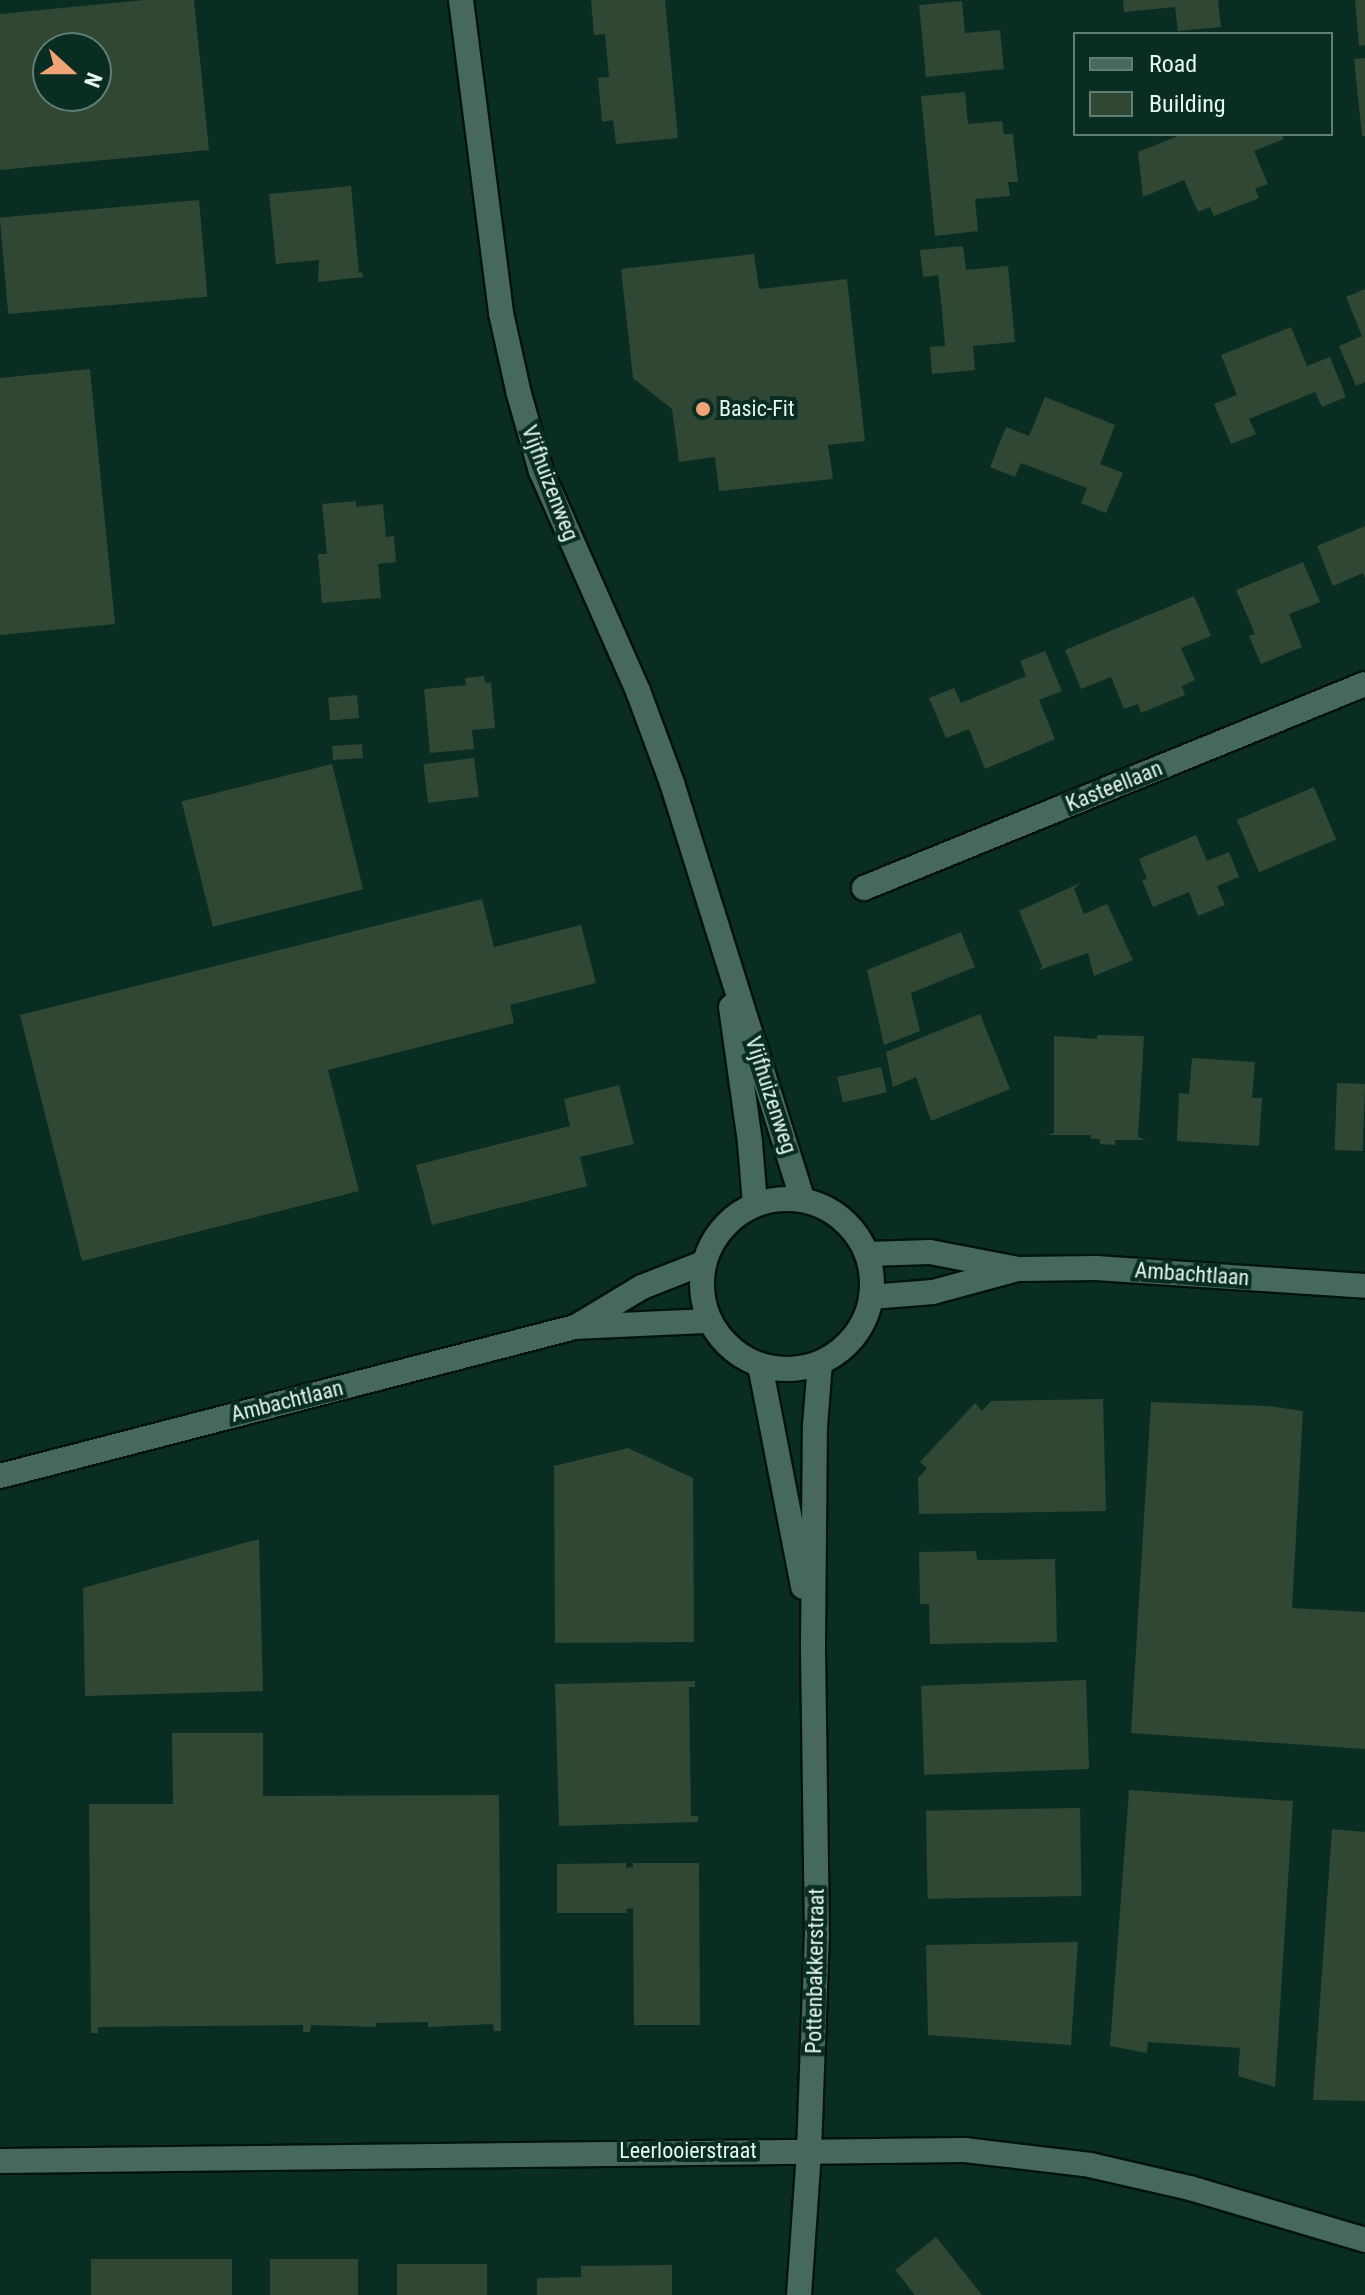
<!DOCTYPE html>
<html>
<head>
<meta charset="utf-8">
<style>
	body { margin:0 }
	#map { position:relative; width:1365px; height:2295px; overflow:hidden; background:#0a2d23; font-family:"Roboto Condensed",sans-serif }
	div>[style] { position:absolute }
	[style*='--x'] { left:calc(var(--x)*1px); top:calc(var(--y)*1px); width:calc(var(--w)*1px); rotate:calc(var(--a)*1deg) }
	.building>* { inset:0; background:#304733; transform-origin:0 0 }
	.roads { filter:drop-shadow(2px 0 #00140d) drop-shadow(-2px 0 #00140d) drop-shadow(0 2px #00140d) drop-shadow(0 -2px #00140d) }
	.street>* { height:24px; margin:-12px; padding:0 12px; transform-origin:12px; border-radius:12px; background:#46685d }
	.secondary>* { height:24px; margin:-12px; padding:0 12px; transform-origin:12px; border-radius:12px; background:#46685d }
	.secondary>.ring { margin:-12px; padding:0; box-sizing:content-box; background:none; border:24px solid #46685d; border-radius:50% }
	.dots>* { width:22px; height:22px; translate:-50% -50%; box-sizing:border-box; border:4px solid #0a2d23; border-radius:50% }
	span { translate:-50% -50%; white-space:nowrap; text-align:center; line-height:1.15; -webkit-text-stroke:8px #0a2d23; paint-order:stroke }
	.poi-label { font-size:22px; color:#e4f7f0 }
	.left { translate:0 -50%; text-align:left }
	.street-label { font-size:22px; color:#e4f7f0 }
	.legend { position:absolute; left:1073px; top:32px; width:260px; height:104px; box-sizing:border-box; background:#0a2d23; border:2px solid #617e75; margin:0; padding:10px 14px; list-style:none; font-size:24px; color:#e4f7f0 }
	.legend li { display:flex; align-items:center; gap:16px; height:40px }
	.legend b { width:40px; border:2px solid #617e75 }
	.north { position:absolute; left:32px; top:32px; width:80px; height:80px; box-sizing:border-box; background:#0a2d23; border:2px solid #617e75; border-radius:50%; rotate:111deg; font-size:22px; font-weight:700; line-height:32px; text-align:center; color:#e4f7f0 }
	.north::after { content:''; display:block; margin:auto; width:28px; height:36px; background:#efa377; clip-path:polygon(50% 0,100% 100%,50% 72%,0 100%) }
</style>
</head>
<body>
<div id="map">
	<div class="building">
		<i style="clip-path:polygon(evenodd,144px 0,194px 0,209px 150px,0 170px,0 14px,144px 0,48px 48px,96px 48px,96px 96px,48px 96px,48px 48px)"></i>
		<i style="clip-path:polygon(591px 0,665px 0,678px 138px,616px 144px,613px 120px,602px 122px,598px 78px,609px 77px,605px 34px,594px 35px)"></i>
		<i style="clip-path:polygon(1123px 0,1218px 0,1221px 27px,1178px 31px,1175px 7px,1124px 12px)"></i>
		<i style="clip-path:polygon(1355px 0,1365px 0,1365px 45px,1359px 46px)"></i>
		<i style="clip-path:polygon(962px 1px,965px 33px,1000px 30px,1004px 69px,926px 77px,919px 5px)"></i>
		<i style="clip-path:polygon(1365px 58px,1365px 136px,1362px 136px,1354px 59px)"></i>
		<i style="clip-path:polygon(965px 92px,968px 124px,1002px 121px,1004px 134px,1013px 134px,1018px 182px,1008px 182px,1010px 196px,975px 199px,978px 231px,935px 236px,921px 96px)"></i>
		<i style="clip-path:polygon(1183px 134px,1282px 134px,1284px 139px,1254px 151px,1268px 184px,1255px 189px,1259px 198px,1214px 216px,1210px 207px,1198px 212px,1184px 180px,1143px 197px,1138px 152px)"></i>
		<i style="clip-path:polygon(351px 186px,359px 273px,362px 272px,363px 277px,318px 282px,319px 260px,276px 264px,269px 194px)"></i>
		<i style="left:199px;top:200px;width:97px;height:200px;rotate:85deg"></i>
		<i style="clip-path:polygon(963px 246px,966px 270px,1008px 266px,1015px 342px,973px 346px,975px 370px,932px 374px,930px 347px,945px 346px,942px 311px,938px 275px,923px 277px,920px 250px)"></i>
		<i style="clip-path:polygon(754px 254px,759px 289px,847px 279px,865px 441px,828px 445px,833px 479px,719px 491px,715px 457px,679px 462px,672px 409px,633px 378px,621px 269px)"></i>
		<i style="clip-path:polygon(1365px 289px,1365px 382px,1356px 386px,1339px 346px,1362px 336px,1346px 297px)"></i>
		<i style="clip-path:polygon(1291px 327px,1307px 366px,1330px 357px,1346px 397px,1322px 407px,1315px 392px,1249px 419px,1256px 434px,1231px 444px,1214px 404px,1237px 395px,1221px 355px)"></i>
		<i style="clip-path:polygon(90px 369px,115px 624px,0 635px,0 378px)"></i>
		<i style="clip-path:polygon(1045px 397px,1115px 425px,1100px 464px,1123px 473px,1106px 513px,1081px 503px,1087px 488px,1021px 463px,1015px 477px,990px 467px,1006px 427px,1029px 436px)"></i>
		<i style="clip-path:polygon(356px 501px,356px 507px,383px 504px,386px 537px,394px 536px,396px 562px,378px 564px,381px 598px,322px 603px,318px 554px,327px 554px,322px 504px)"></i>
		<i style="clip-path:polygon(1365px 526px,1365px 579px,1363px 573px,1333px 586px,1317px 546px)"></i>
		<i style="clip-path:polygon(1303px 562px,1320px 602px,1289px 614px,1302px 647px,1261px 664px,1249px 636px,1255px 634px,1236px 590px)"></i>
		<i style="clip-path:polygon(1194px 596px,1211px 636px,1181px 648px,1195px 680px,1182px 686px,1185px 695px,1141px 713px,1138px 704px,1124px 709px,1111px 677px,1081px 689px,1065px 650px)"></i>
		<i style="clip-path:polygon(1045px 651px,1062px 691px,1039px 700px,1055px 739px,985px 769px,969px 729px,946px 738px,929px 698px,954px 688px,961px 703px,1026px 676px,1020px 661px)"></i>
		<i style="clip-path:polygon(484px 676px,485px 683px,491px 683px,495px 728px,472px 730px,474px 749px,430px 753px,424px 689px,466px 685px,465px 678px)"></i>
		<i style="left:357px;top:695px;width:23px;height:29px;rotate:85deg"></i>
		<i style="left:362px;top:744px;width:14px;height:30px;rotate:86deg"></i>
		<i style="left:474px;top:758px;width:39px;height:51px;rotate:83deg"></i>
		<i style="left:332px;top:764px;width:129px;height:155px;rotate:76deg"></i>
		<i style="left:1314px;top:787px;width:57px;height:84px;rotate:67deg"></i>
		<i style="clip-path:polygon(1196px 835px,1207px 861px,1229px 852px,1239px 877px,1217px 886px,1225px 905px,1198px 916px,1189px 892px,1153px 907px,1142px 880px,1147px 879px,1139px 859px)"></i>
		<i style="clip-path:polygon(1080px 883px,1074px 889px,1084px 914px,1107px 904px,1133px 960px,1094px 976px,1088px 953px,1039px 970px,1042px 966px,1019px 911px)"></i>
		<i style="clip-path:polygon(482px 899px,494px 947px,581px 925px,596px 983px,510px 1005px,514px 1023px,328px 1070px,359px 1191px,82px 1261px,20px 1015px)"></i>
		<i style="clip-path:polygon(961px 932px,975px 967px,911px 993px,920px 1031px,884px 1045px,867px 970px)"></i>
		<i style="clip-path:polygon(980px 1014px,1010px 1089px,931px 1121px,916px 1077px,893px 1087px,886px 1052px)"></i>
		<i style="clip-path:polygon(1097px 1035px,1144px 1036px,1138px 1137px,1146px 1140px,1115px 1140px,1115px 1145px,1100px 1144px,1100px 1139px,1091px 1139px,1091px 1135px,1047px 1135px,1054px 1133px,1054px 1036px,1097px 1039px)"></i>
		<i style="clip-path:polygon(1192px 1058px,1255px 1062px,1252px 1098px,1262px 1098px,1259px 1146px,1177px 1141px,1179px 1093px,1189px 1094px)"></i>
		<i style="left:881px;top:1067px;width:26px;height:45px;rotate:77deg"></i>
		<i style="left:1337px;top:1083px;width:28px;height:67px;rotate:2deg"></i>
		<i style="clip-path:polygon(619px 1085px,634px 1144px,580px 1157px,587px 1186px,432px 1225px,416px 1165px,570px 1126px,564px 1099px)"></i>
		<i style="clip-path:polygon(1103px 1399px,1106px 1511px,919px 1514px,918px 1478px,927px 1468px,920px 1462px,975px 1403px,982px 1411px,991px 1401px)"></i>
		<i style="clip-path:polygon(1151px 1402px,1268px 1406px,1303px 1411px,1292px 1608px,1365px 1612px,1365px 1749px,1131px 1733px)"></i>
		<i style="clip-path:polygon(628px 1448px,693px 1478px,694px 1642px,555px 1643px,554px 1466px)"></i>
		<i style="clip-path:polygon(259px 1539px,263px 1691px,85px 1696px,83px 1588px)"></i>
		<i style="clip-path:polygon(976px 1551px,977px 1560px,1055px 1559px,1057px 1642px,930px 1644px,929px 1604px,920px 1604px,919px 1552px)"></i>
		<i style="left:1086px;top:1680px;width:89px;height:165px;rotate:88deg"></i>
		<i style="clip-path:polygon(695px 1681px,695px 1687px,689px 1687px,691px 1816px,698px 1816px,698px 1822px,559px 1826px,555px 1684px)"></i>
		<i style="clip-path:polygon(172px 1733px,263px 1733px,263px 1796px,499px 1795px,501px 2031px,494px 2031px,493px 2024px,428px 2027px,428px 2022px,376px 2023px,376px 2027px,311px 2025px,310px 2032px,303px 2032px,303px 2025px,98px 2027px,98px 2033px,91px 2033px,89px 1804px,173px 1804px)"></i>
		<i style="clip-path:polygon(1129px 1790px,1293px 1801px,1275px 2087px,1238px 2076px,1240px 2048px,1148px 2042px,1147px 2053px,1110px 2046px)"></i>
		<i style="left:1080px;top:1808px;width:88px;height:154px;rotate:89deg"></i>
		<i style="clip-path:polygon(1332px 1829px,1365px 1832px,1365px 2101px,1313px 2100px)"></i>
		<i style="clip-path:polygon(626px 1863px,626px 1868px,633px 1867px,633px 1863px,699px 1863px,700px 2025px,634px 2025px,633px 1908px,626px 1909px,627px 1913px,557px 1913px,557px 1864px)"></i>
		<i style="clip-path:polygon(1078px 1942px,1071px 2045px,928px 2035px,926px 1945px)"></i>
		<i style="clip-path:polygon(936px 2237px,982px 2295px,915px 2295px,895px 2270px)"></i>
		<i style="left:232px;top:2259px;width:36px;height:141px;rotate:90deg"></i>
		<i style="left:270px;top:2259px;width:88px;height:36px"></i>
		<i style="left:487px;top:2264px;width:31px;height:90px;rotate:90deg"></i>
		<i style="clip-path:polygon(672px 2265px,672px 2295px,537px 2295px,537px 2278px,581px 2277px,581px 2266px)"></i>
	</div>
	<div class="roads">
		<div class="street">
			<i style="--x:864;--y:888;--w:541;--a:-22.16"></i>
			<i style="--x:867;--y:1254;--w:63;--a:-1.8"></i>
			<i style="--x:930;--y:1252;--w:90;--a:10.9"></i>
			<i style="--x:1018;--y:1269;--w:78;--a:-0.7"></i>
			<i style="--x:1096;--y:1268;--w:270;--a:3.8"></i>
			<i style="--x:871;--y:1297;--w:62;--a:-4.6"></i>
			<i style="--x:933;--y:1292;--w:84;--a:-15.2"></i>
			<i style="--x:577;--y:1326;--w:76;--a:-31"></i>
			<i style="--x:642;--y:1287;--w:66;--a:-21.5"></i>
			<i style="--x:0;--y:1476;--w:594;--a:-14.53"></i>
			<i style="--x:575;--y:1327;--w:134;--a:-2.6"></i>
			<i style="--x:0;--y:2161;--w:965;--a:-0.65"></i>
			<i style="--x:965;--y:2150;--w:126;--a:6.8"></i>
			<i style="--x:1090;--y:2165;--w:103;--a:13"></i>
			<i style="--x:1190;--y:2188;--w:183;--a:16.5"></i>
		</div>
		<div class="secondary">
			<i style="--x:461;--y:0;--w:316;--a:82.7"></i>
			<i style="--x:501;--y:313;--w:83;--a:77.5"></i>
			<i style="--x:519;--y:394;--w:80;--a:74.1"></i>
			<i style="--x:541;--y:471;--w:240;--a:66.2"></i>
			<i style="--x:638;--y:691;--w:98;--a:69.7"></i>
			<i style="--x:672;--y:783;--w:437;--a:72.6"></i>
			<i style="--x:731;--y:1007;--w:137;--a:82"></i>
			<i style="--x:750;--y:1143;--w:61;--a:85.3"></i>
			<i class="ring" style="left:702px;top:1199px;width:146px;height:146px"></i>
			<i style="--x:760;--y:1365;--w:226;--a:79"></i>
			<i style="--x:799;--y:2295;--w:144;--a:-86"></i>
			<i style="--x:809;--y:2151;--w:215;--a:-87.9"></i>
			<i style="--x:817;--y:1936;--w:290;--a:-90.8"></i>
			<i style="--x:813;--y:1646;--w:220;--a:-89.5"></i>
			<i style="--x:815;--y:1426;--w:63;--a:-85.5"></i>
		</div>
	</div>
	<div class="dots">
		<i style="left:703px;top:409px;background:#efa377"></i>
	</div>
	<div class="poi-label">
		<span class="left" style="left:719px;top:409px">Basic-Fit</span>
	</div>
	<div class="street-label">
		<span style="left:550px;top:483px;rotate:69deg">Vijfhuizenweg</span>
		<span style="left:1114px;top:786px;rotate:-22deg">Kasteellaan</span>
		<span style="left:771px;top:1095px;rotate:72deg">Vijfhuizenweg</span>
		<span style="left:1192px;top:1274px;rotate:4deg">Ambachtlaan</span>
		<span style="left:287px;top:1401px;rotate:-14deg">Ambachtlaan</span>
		<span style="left:815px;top:1971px;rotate:-89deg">Pottenbakkerstraat</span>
		<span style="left:688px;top:2151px">Leerlooierstraat</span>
	</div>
	<ul class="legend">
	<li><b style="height:10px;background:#46685d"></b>Road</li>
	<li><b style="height:22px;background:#304733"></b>Building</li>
	</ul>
	<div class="north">N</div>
</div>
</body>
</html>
